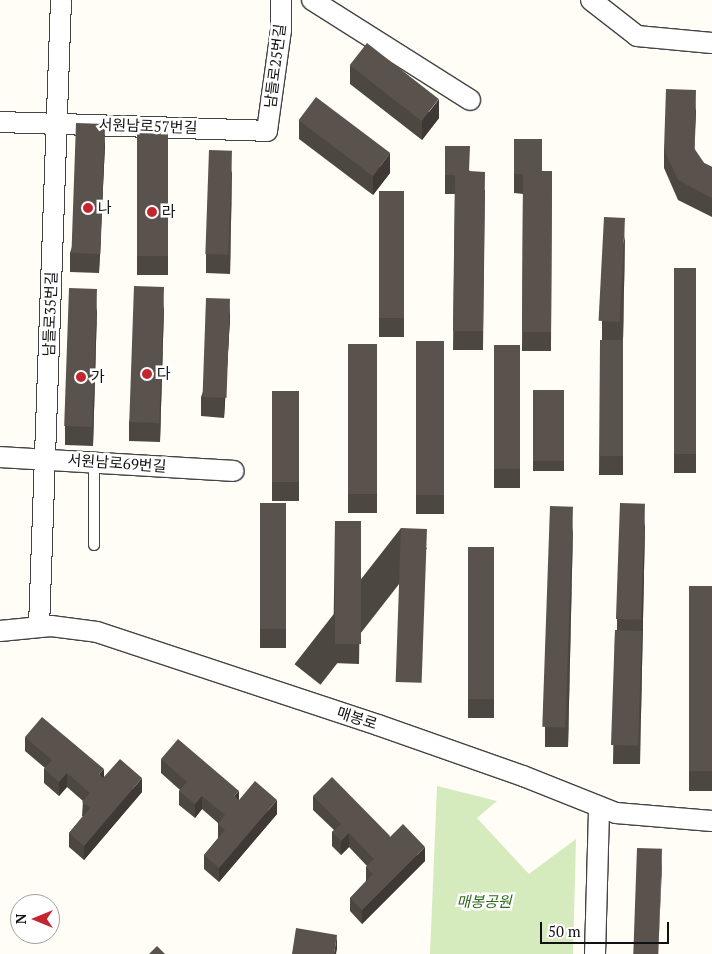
<!DOCTYPE html>
<html>
<head>
<meta charset="utf-8">
<style>
	body { margin:0 }
	#map { position:relative; width:712px; height:954px; overflow:hidden; background:#fffdf5; font-family:"PT Serif","Noto Sans KR",serif }
	div>[style] { position:absolute }
	[style*='--x'] { left:calc(var(--x)*1px); top:calc(var(--y)*1px); width:calc(var(--w)*1px); rotate:calc(var(--a)*1deg) }
	.green>* { inset:0; background:#d5ebbd }
	.roads { filter:drop-shadow(1px 0 #444) drop-shadow(-1px 0 #444) drop-shadow(0 1px #444) drop-shadow(0 -1px #444) }
	.lane>* { height:10px; margin:-5px; padding:0 5px; transform-origin:5px; border-radius:5px; background:#fff }
	.street>* { height:20px; margin:-10px; padding:0 10px; transform-origin:10px; border-radius:10px; background:#fff }
	.wall>* { inset:0; background:#4d4742; transform-origin:0 0 }
	.shaded-wall>* { inset:0; background:#3f3936 }
	.building>* { inset:0; background:#5a524d; transform-origin:0 0 }
	.dots>* { width:14px; height:14px; translate:-50% -50%; box-sizing:border-box; border:2px solid #fff; border-radius:50% }
	span { translate:-50% -50%; white-space:nowrap; text-align:center; line-height:1.15; -webkit-text-stroke:5px #fff; paint-order:stroke }
	.street-label { font-size:15px; color:#111 }
	.poi-label { font-size:15px; color:#111 }
	.left { translate:0 -50%; text-align:left }
	.park-label { font-size:15px; color:#2f6b1f; font-style:italic }
	.north { position:absolute; left:10px; top:894px; width:50px; height:50px; box-sizing:border-box; background:#fff; border:1px solid #a0a0a0; border-radius:50%; rotate:270deg; font-size:14px; font-weight:700; line-height:20px; text-align:center; color:#111 }
	.north::after { content:''; display:block; margin:auto; width:18px; height:22px; background:#c4262e; clip-path:polygon(50% 0,100% 100%,50% 72%,0 100%) }
	.scale { position:absolute; left:540px; top:922px; width:129px; height:22px; box-sizing:border-box; border:2px solid #111; border-top:0; padding-left:6px; font-size:15px; line-height:18px; white-space:nowrap; color:#111; -webkit-text-stroke:4px #fff; paint-order:stroke }
</style>
</head>
<body>
<div id="map">
	<div class="green">
		<i style="clip-path:polygon(437px 786px,497px 801px,477px 818px,529px 874px,576px 839px,573px 954px,430px 954px)"></i>
	</div>
	<div class="roads">
		<div class="lane">
			<i style="--x:94;--y:462;--w:83;--a:90"></i>
		</div>
		<div class="street">
			<i style="--x:312;--y:0;--w:187;--a:32.3"></i>
			<i style="--x:591;--y:0;--w:58;--a:38"></i>
			<i style="--x:637;--y:36;--w:75;--a:5.3"></i>
			<i style="--x:0;--y:122;--w:267;--a:1.9"></i>
			<i style="--x:267;--y:131;--w:102;--a:-82.1"></i>
			<i style="--x:281;--y:30;--w:30;--a:-90"></i>
			<i style="--x:0;--y:457;--w:234;--a:3.4"></i>
			<i style="--x:39;--y:627;--w:627;--a:-87.99"></i>
			<i style="--x:0;--y:631;--w:51;--a:-5.6"></i>
			<i style="--x:51;--y:626;--w:46;--a:7.4"></i>
			<i style="--x:97;--y:632;--w:296;--a:18.3"></i>
			<i style="--x:378;--y:725;--w:154;--a:19.4"></i>
			<i style="--x:523;--y:776;--w:100;--a:21.7"></i>
			<i style="--x:616;--y:813;--w:96;--a:4.8"></i>
			<i style="--x:595;--y:954;--w:147;--a:-88.4"></i>
		</div>
	</div>
	<div class="wall">
		<i style="clip-path:polygon(350px 65px,439px 118px,422px 140px,350px 84px)"></i>
		<i style="clip-path:polygon(696px 109px,694px 149px,704px 163px,712px 167px,712px 217px,678px 200px,664px 168px,664px 149px)"></i>
		<i style="clip-path:polygon(299px 120px,390px 173px,373px 195px,299px 139px)"></i>
		<i style="left:137px;top:130px;width:31px;height:145px"></i>
		<i style="clip-path:polygon(514px 139px,542px 171px,552px 171px,551px 351px,522px 351px,523px 194px,514px 193px)"></i>
		<i style="clip-path:polygon(105px 144px,99px 273px,70px 272px,70px 253px)"></i>
		<i style="clip-path:polygon(445px 146px,470px 171px,485px 191px,483px 350px,453px 350px,455px 194px,445px 194px)"></i>
		<i style="clip-path:polygon(232px 170px,230px 274px,206px 273px,206px 254px)"></i>
		<i style="left:379px;top:191px;width:25px;height:146px"></i>
		<i style="clip-path:polygon(625px 237px,623px 340px,623px 475px,599px 475px,600px 340px,602px 340px,602px 321px)"></i>
		<i style="left:674px;top:268px;width:22px;height:205px"></i>
		<i style="clip-path:polygon(164px 306px,160px 442px,129px 441px,129px 422px)"></i>
		<i style="clip-path:polygon(97px 308px,93px 446px,65px 445px,65px 426px)"></i>
		<i style="clip-path:polygon(230px 319px,224px 418px,201px 416px,201px 397px)"></i>
		<i style="left:416px;top:341px;width:28px;height:173px"></i>
		<i style="left:348px;top:344px;width:29px;height:169px"></i>
		<i style="left:494px;top:345px;width:26px;height:143px"></i>
		<i style="left:533px;top:390px;width:31px;height:81px"></i>
		<i style="left:272px;top:391px;width:27px;height:110px"></i>
		<i style="left:260px;top:503px;width:26px;height:145px"></i>
		<i style="clip-path:polygon(335px 521px,361px 541px,359px 664px,333px 663px)"></i>
		<i style="clip-path:polygon(645px 523px,640px 764px,613px 764px,615px 630px,617px 630px,617px 619px)"></i>
		<i style="clip-path:polygon(573px 526px,568px 747px,545px 747px,545px 727px)"></i>
		<i style="left:401px;top:528px;width:33px;height:173px;rotate:38deg"></i>
		<i style="left:468px;top:547px;width:26px;height:171px"></i>
		<i style="left:689px;top:586px;width:23px;height:205px"></i>
		<i style="clip-path:polygon(25px 737px,104px 778px,142px 792px,84px 860px,69px 847px,69px 833px,83px 816px,82px 816px,83px 801px,67px 787px,59px 796px,44px 783px,44px 769px,45px 768px,25px 751px)"></i>
		<i style="clip-path:polygon(161px 759px,239px 800px,277px 814px,219px 882px,204px 869px,204px 855px,218px 838px,218px 823px,202px 809px,195px 818px,179px 805px,179px 791px,180px 790px,161px 773px)"></i>
		<i style="clip-path:polygon(313px 796px,390px 837px,425px 861px,362px 924px,350px 911px,350px 898px,366px 881px,366px 867px,367px 866px,349px 847px,341px 855px,332px 846px,332px 832px,334px 830px,313px 810px)"></i>
	</div>
	<div class="shaded-wall">
		<i style="clip-path:polygon(696px 90px,696px 109px,694px 167px,694px 148px)"></i>
		<i style="clip-path:polygon(439px 99px,439px 118px,422px 140px,422px 121px)"></i>
		<i style="clip-path:polygon(105px 124px,105px 144px,99px 273px,99px 254px)"></i>
		<i style="clip-path:polygon(232px 151px,232px 170px,230px 274px,230px 255px)"></i>
		<i style="clip-path:polygon(390px 153px,390px 173px,373px 195px,373px 176px)"></i>
		<i style="clip-path:polygon(625px 218px,625px 237px,623px 340px,623px 321px)"></i>
		<i style="clip-path:polygon(164px 287px,164px 306px,160px 442px,160px 423px)"></i>
		<i style="clip-path:polygon(97px 289px,97px 308px,93px 446px,93px 427px)"></i>
		<i style="clip-path:polygon(230px 299px,230px 319px,224px 418px,224px 398px)"></i>
		<i style="clip-path:polygon(645px 504px,645px 523px,640px 764px,642px 619px)"></i>
		<i style="clip-path:polygon(573px 507px,573px 526px,568px 747px,568px 728px)"></i>
		<i style="clip-path:polygon(104px 769px,104px 783px,99px 774px)"></i>
		<i style="clip-path:polygon(67px 773px,67px 787px,59px 796px,59px 782px)"></i>
		<i style="clip-path:polygon(142px 778px,142px 792px,84px 860px,84px 846px)"></i>
		<i style="clip-path:polygon(239px 791px,239px 805px,234px 796px)"></i>
		<i style="clip-path:polygon(202px 796px,202px 809px,195px 818px,195px 804px)"></i>
		<i style="clip-path:polygon(277px 800px,277px 814px,219px 882px,219px 868px)"></i>
		<i style="clip-path:polygon(349px 833px,349px 847px,341px 855px,341px 841px)"></i>
		<i style="clip-path:polygon(425px 847px,425px 861px,362px 924px,362px 910px)"></i>
		<i style="clip-path:polygon(662px 849px,662px 868px,658px 954px)"></i>
		<i style="clip-path:polygon(337px 935px,337px 949px,336px 954px,334px 954px)"></i>
	</div>
	<div class="building">
		<i style="left:367px;top:43px;width:91px;height:28px;rotate:38deg"></i>
		<i style="clip-path:polygon(666px 89px,696px 90px,694px 148px,704px 163px,712px 167px,712px 198px,678px 180px,664px 149px)"></i>
		<i style="left:316px;top:97px;width:93px;height:29px;rotate:37deg"></i>
		<i style="left:76px;top:123px;width:29px;height:130px;rotate:2deg"></i>
		<i style="left:137px;top:130px;width:31px;height:126px"></i>
		<i style="clip-path:polygon(514px 139px,542px 139px,542px 171px,552px 171px,551px 332px,522px 332px,523px 174px,514px 174px)"></i>
		<i style="clip-path:polygon(445px 146px,470px 146px,469px 171px,485px 172px,483px 331px,453px 331px,455px 175px,445px 175px)"></i>
		<i style="left:209px;top:150px;width:23px;height:104px;rotate:2deg"></i>
		<i style="left:379px;top:191px;width:25px;height:127px"></i>
		<i style="left:604px;top:217px;width:21px;height:104px;rotate:3deg"></i>
		<i style="left:674px;top:268px;width:22px;height:186px"></i>
		<i style="left:134px;top:286px;width:30px;height:136px;rotate:2deg"></i>
		<i style="left:69px;top:288px;width:28px;height:138px;rotate:2deg"></i>
		<i style="left:206px;top:298px;width:24px;height:99px;rotate:2deg"></i>
		<i style="left:600px;top:340px;width:23px;height:116px"></i>
		<i style="left:416px;top:341px;width:28px;height:154px"></i>
		<i style="left:348px;top:344px;width:29px;height:150px"></i>
		<i style="left:494px;top:345px;width:26px;height:124px"></i>
		<i style="left:533px;top:390px;width:31px;height:71px"></i>
		<i style="left:272px;top:391px;width:27px;height:91px"></i>
		<i style="left:260px;top:503px;width:26px;height:126px"></i>
		<i style="left:620px;top:503px;width:25px;height:116px;rotate:2deg"></i>
		<i style="left:550px;top:506px;width:23px;height:221px;rotate:2deg"></i>
		<i style="left:335px;top:521px;width:26px;height:123px"></i>
		<i style="left:401px;top:528px;width:26px;height:154px;rotate:2deg"></i>
		<i style="left:468px;top:547px;width:26px;height:152px"></i>
		<i style="left:689px;top:586px;width:23px;height:185px"></i>
		<i style="left:615px;top:630px;width:27px;height:115px;rotate:2deg"></i>
		<i style="clip-path:polygon(42px 717px,104px 769px,99px 774px,103px 778px,120px 759px,142px 778px,84px 846px,69px 833px,90px 808px,82px 802px,90px 793px,67px 773px,59px 782px,44px 769px,52px 760px,25px 737px)"></i>
		<i style="clip-path:polygon(178px 739px,239px 791px,234px 796px,239px 800px,255px 781px,277px 800px,219px 868px,204px 855px,225px 830px,218px 824px,225px 815px,202px 796px,195px 804px,179px 791px,187px 782px,161px 759px)"></i>
		<i style="clip-path:polygon(332px 777px,390px 836px,386px 841px,403px 824px,425px 847px,362px 910px,350px 898px,373px 874px,366px 867px,374px 859px,349px 833px,341px 841px,332px 832px,341px 824px,313px 796px)"></i>
		<i style="left:637px;top:848px;width:25px;height:106px;rotate:2deg"></i>
		<i style="clip-path:polygon(296px 928px,337px 935px,334px 954px,292px 954px)"></i>
		<i style="clip-path:polygon(157px 946px,165px 954px,149px 954px)"></i>
	</div>
	<div class="dots">
		<i style="left:88px;top:208px;background:#c4262e"></i>
		<i style="left:152px;top:212px;background:#c4262e"></i>
		<i style="left:147px;top:374px;background:#c4262e"></i>
		<i style="left:81px;top:377px;background:#c4262e"></i>
	</div>
	<div class="street-label">
		<span style="left:275px;top:66px;rotate:-83deg">남들로25번길</span>
		<span style="left:148px;top:126px;rotate:2deg">서원남로57번길</span>
		<span style="left:50px;top:314px;rotate:-88deg">남들로35번길</span>
		<span style="left:117px;top:463px;rotate:4deg">서원남로69번길</span>
		<span style="left:357px;top:718px;rotate:18deg">매봉로</span>
	</div>
	<div class="poi-label">
		<span class="left" style="left:98px;top:208px">나</span>
		<span class="left" style="left:162px;top:212px">라</span>
		<span class="left" style="left:157px;top:374px">다</span>
		<span class="left" style="left:91px;top:377px">가</span>
	</div>
	<div class="park-label">
		<span style="left:484px;top:902px">매봉공원</span>
	</div>
	<div class="north">N</div>
	<div class="scale">50 m</div>
</div>
</body>
</html>
